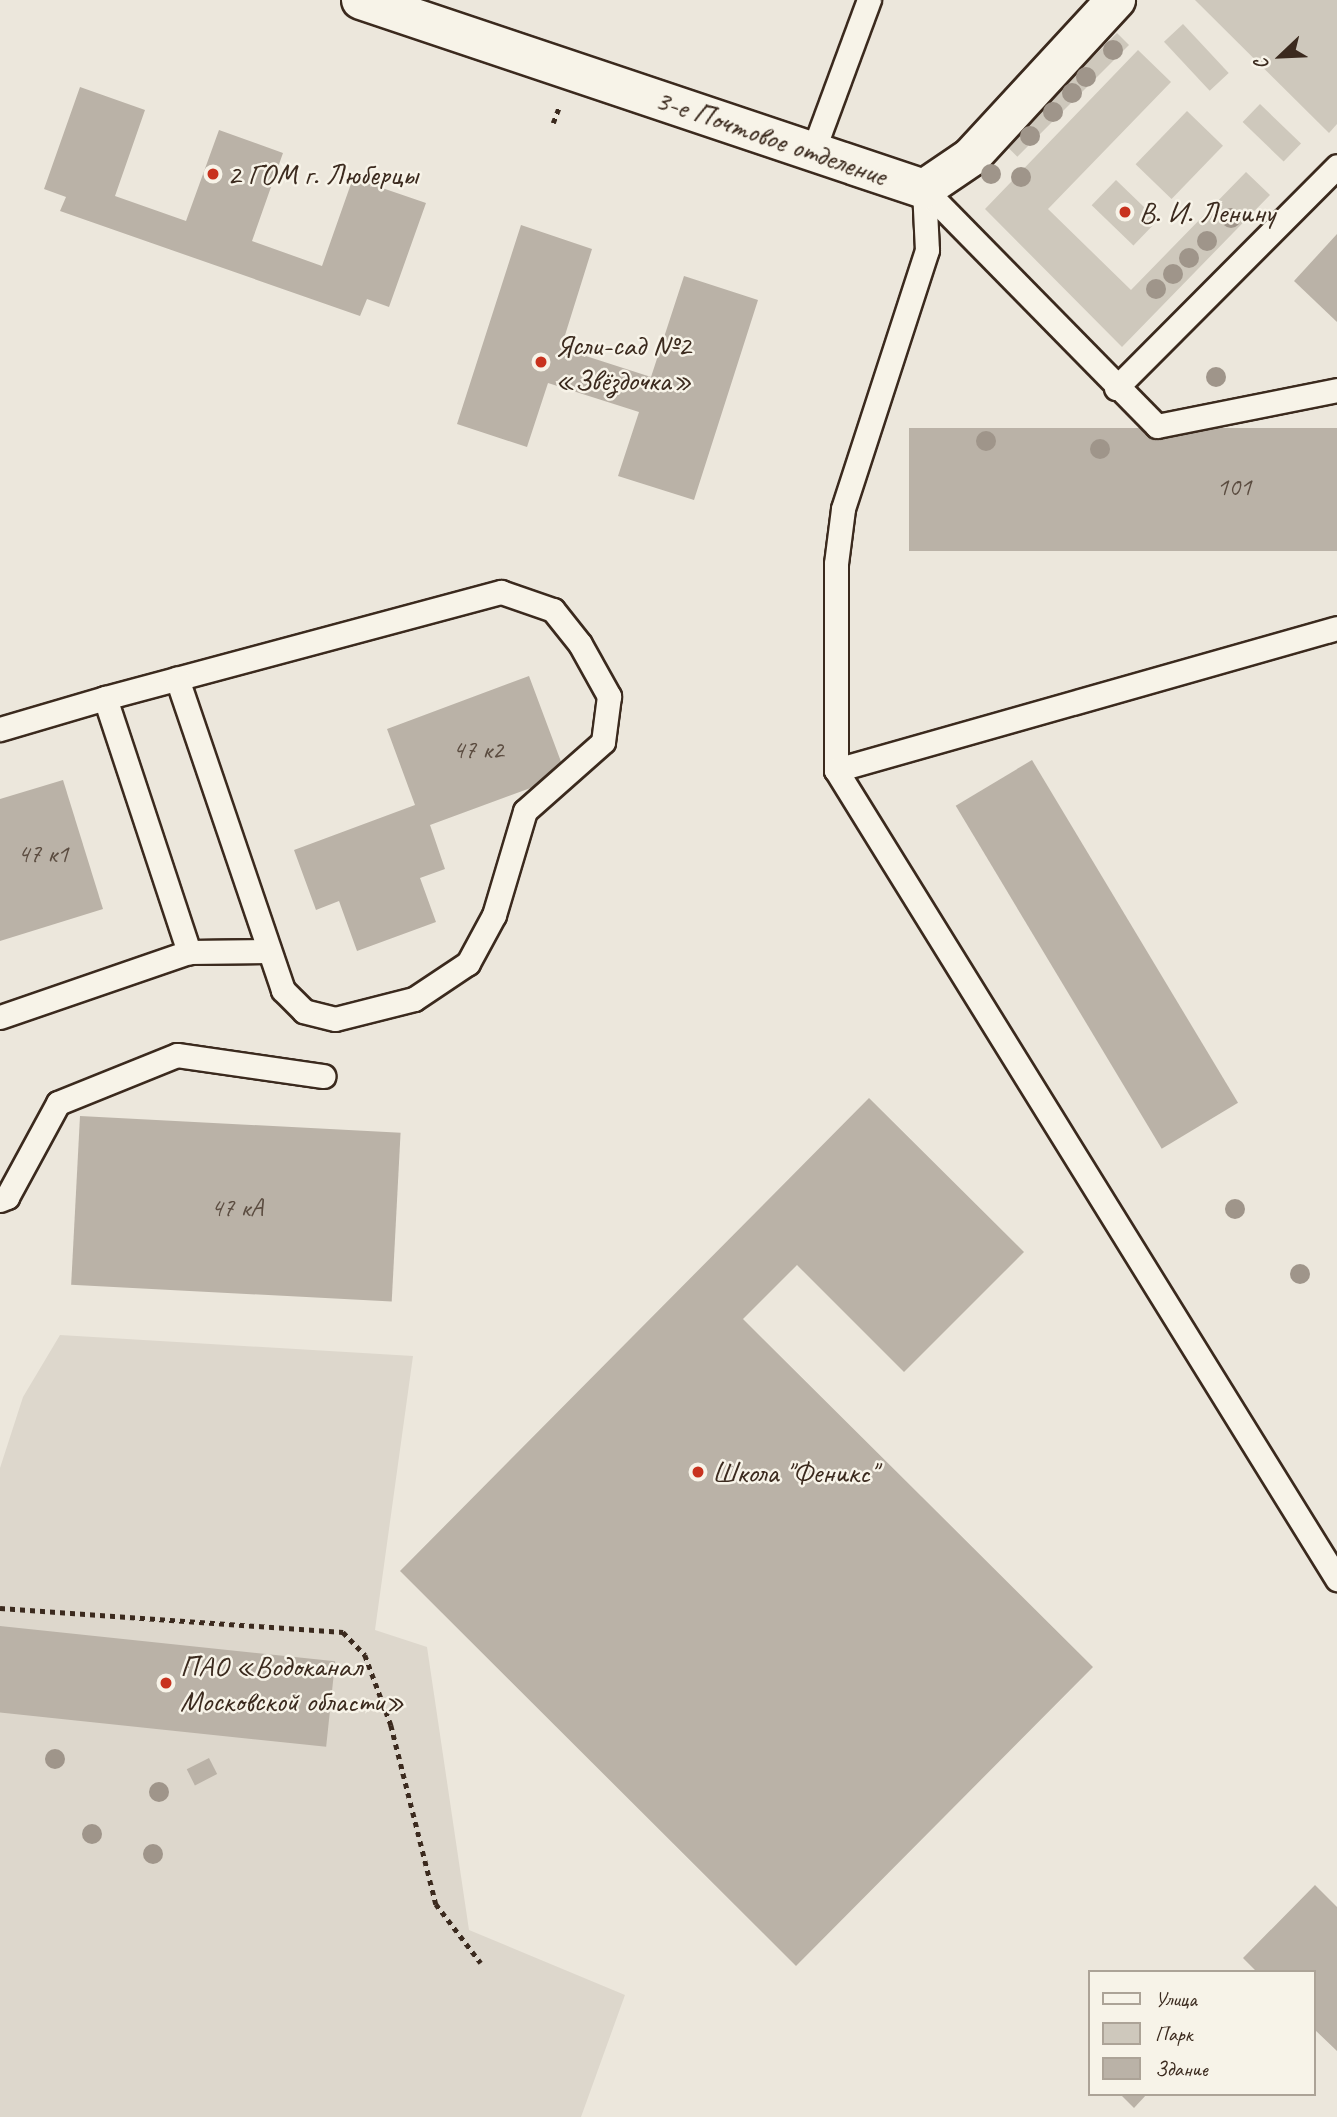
<!DOCTYPE html>
<html>
<head>
<meta charset="utf-8">
<style>
	body { margin:0 }
	#map { position:relative; width:1337px; height:2117px; overflow:hidden; background:#ece7dc; font-family:Caveat,sans-serif }
	div>[style] { position:absolute }
	[style*='--x'] { left:calc(var(--x)*1px); top:calc(var(--y)*1px); width:calc(var(--w)*1px); rotate:calc(var(--a)*1deg) }
	.built>* { inset:0; background:#ddd7cc }
	.green>* { inset:0; background:#cec8bc; transform-origin:0 0 }
	.building>* { inset:0; background:#bab2a7; transform-origin:0 0 }
	.path>* { height:4.5px; margin-top:-2.25px; transform-origin:0; background:repeating-linear-gradient(90deg,#3b2a1e 0 5px,transparent 0 10px) }
	.roads { filter:drop-shadow(2px 0 #3b2a1e) drop-shadow(-2px 0 #3b2a1e) drop-shadow(0 2px #3b2a1e) drop-shadow(0 -2px #3b2a1e) }
	.lane>* { height:23px; margin:-11.5px; padding:0 11.5px; transform-origin:11.5px; border-radius:11.5px; background:#f7f3e8 }
	.street>* { height:38px; margin:-19px; padding:0 19px; transform-origin:19px; border-radius:19px; background:#f7f3e8 }
	.trees>* { width:20px; height:20px; margin:-10px; border-radius:50%; background:#9f958a }
	.dots>* { width:19px; height:19px; translate:-50% -50%; box-sizing:border-box; border:4px solid #f7f3e8; border-radius:50% }
	span { translate:-50% -50%; white-space:nowrap; text-align:center; line-height:1.15; -webkit-text-stroke:5px #f7f3e8; paint-order:stroke }
	.number-label { font-size:26px; color:#5b4c40 }
	.number-label span { -webkit-text-stroke-width:0 }
	.street-label { font-size:30px; color:#3b2a1e }
	.poi-label { font-size:30px; color:#3b2a1e }
	.left { translate:0 -50%; text-align:left }
	.legend { position:absolute; left:1088px; top:1970px; width:228px; height:126px; box-sizing:border-box; background:#f7f3e8; border:2px solid #aca397; margin:0; padding:9px 12px; list-style:none; font-size:21px; color:#3b2a1e }
	.legend li { display:flex; align-items:center; gap:14px; height:35px }
	.legend b { width:35px; border:2px solid #aca397 }
	.north { position:absolute; left:1246px; top:21px; width:70px; height:70px; -webkit-text-stroke:5px #f7f3e8; paint-order:stroke; rotate:247deg; font-size:19px; font-weight:700; line-height:28px; text-align:center; color:#3b2a1e }
	.north::after { content:''; display:block; margin:auto; width:24px; height:32px; background:#3b2a1e; clip-path:polygon(50% 0,100% 100%,50% 72%,0 100%) }
</style>
</head>
<body>
<div id="map">
	<div class="built">
		<i style="clip-path:polygon(60px 1335px,413px 1356px,375px 1630px,427px 1647px,469px 1930px,625px 1995px,581px 2117px,0 2117px,0 1468px,23px 1397px)"></i>
	</div>
	<div class="green">
		<i style="clip-path:polygon(1195px 0,1337px 0,1337px 124px,1329px 133px)"></i>
		<i style="left:1183px;top:24px;width:67px;height:26px;rotate:47deg"></i>
		<i style="left:1117px;top:33px;width:17px;height:158px;rotate:45deg"></i>
		<i style="clip-path:polygon(1138px 50px,1171px 82px,1048px 209px,1131px 290px,1246px 172px,1270px 195px,1122px 347px,985px 209px)"></i>
		<i style="left:1260px;top:104px;width:57px;height:25px;rotate:44deg"></i>
		<i style="left:1187px;top:111px;width:50px;height:74px;rotate:44deg"></i>
		<i style="left:1116px;top:180px;width:58px;height:35px;rotate:44deg"></i>
	</div>
	<div class="building">
		<i style="clip-path:polygon(80px 87px,145px 110px,115px 196px,186px 221px,219px 130px,283px 153px,252px 241px,322px 266px,353px 178px,426px 203px,389px 307px,367px 299px,360px 316px,60px 211px,66px 197px,44px 189px)"></i>
		<i style="clip-path:polygon(521px 225px,592px 249px,561px 348px,651px 377px,684px 276px,758px 300px,694px 500px,618px 476px,639px 412px,548px 383px,527px 447px,457px 424px)"></i>
		<i style="clip-path:polygon(1337px 234px,1337px 322px,1294px 281px)"></i>
		<i style="left:1337px;top:428px;width:123px;height:428px;rotate:90deg"></i>
		<i style="clip-path:polygon(529px 676px,566px 775px,430px 825px,445px 869px,420px 878px,436px 922px,357px 951px,339px 901px,316px 910px,294px 850px,415px 805px,387px 729px)"></i>
		<i style="left:1032px;top:760px;width:400px;height:89px;rotate:59deg"></i>
		<i style="clip-path:polygon(63px 780px,103px 909px,0 941px,0 799px)"></i>
		<i style="clip-path:polygon(869px 1098px,1024px 1252px,904px 1372px,797px 1265px,743px 1319px,1093px 1667px,796px 1966px,400px 1571px)"></i>
		<i style="left:80px;top:1116px;width:321px;height:169px;rotate:3deg"></i>
		<i style="left:0;top:1626px;width:337px;height:86px;rotate:6deg"></i>
		<i style="left:209px;top:1758px;width:18px;height:25px;rotate:63deg"></i>
		<i style="clip-path:polygon(1315px 1885px,1337px 1907px,1337px 2051px,1314px 2029px,1314px 1972px,1257px 1972px,1243px 1958px)"></i>
		<i style="clip-path:polygon(1120px 2094px,1147px 2094px,1134px 2108px)"></i>
	</div>
	<div class="path">
		<i style="--x:553;--y:123;--w:17;--a:-69"></i>
		<i style="--x:0;--y:1608;--w:344;--a:4"></i>
		<i style="--x:343;--y:1632;--w:32;--a:46"></i>
		<i style="--x:365;--y:1655;--w:75;--a:69.6"></i>
		<i style="--x:391;--y:1725;--w:185;--a:75.9"></i>
		<i style="--x:436;--y:1904;--w:74;--a:52.7"></i>
	</div>
	<div class="roads">
		<div class="lane">
			<i style="--x:813;--y:151;--w:161;--a:-69.7"></i>
			<i style="--x:924;--y:189;--w:61;--a:87.2"></i>
			<i style="--x:927;--y:250;--w:272;--a:108"></i>
			<i style="--x:843;--y:509;--w:55;--a:97.3"></i>
			<i style="--x:836;--y:564;--w:206;--a:90"></i>
			<i style="--x:836;--y:770;--w:952;--a:58.23"></i>
			<i style="--x:924;--y:189;--w:332;--a:45.5"></i>
			<i style="--x:1157;--y:426;--w:184;--a:-11.3"></i>
			<i style="--x:1116;--y:388;--w:313;--a:-45.1"></i>
			<i style="--x:105;--y:698;--w:268;--a:71.7"></i>
			<i style="--x:0;--y:729;--w:109;--a:-16.4"></i>
			<i style="--x:105;--y:698;--w:410;--a:-15"></i>
			<i style="--x:501;--y:592;--w:55;--a:19.1"></i>
			<i style="--x:553;--y:610;--w:43;--a:51.5"></i>
			<i style="--x:580;--y:644;--w:60;--a:60.9"></i>
			<i style="--x:609;--y:696;--w:46;--a:97.4"></i>
			<i style="--x:603;--y:742;--w:104;--a:138.5"></i>
			<i style="--x:525;--y:811;--w:109;--a:106.6"></i>
			<i style="--x:494;--y:915;--w:55;--a:118.4"></i>
			<i style="--x:468;--y:963;--w:65;--a:146.3"></i>
			<i style="--x:414;--y:999;--w:81;--a:165.8"></i>
			<i style="--x:335;--y:1019;--w:32;--a:-166"></i>
			<i style="--x:304;--y:1011;--w:30;--a:-135"></i>
			<i style="--x:283;--y:990;--w:329;--a:-108.8"></i>
			<i style="--x:836;--y:770;--w:521;--a:-15.82"></i>
			<i style="--x:0;--y:1017;--w:200;--a:-19"></i>
			<i style="--x:189;--y:952;--w:80;--a:-0.7"></i>
			<i style="--x:0;--y:1200;--w:8;--a:-23"></i>
			<i style="--x:7;--y:1197;--w:107;--a:-61.5"></i>
			<i style="--x:58;--y:1103;--w:128;--a:-22"></i>
			<i style="--x:177;--y:1055;--w:148;--a:8.2"></i>
		</div>
		<div class="street">
			<i style="--x:361;--y:0;--w:594;--a:18.56"></i>
			<i style="--x:924;--y:189;--w:57;--a:-34.2"></i>
			<i style="--x:971;--y:157;--w:214;--a:-47.3"></i>
		</div>
	</div>
	<div class="trees">
		<i style="left:1113px;top:50px"></i>
		<i style="left:1086px;top:77px"></i>
		<i style="left:1072px;top:93px"></i>
		<i style="left:1053px;top:112px"></i>
		<i style="left:1030px;top:136px"></i>
		<i style="left:991px;top:174px"></i>
		<i style="left:1021px;top:177px"></i>
		<i style="left:1231px;top:218px"></i>
		<i style="left:1207px;top:241px"></i>
		<i style="left:1189px;top:258px"></i>
		<i style="left:1173px;top:274px"></i>
		<i style="left:1156px;top:289px"></i>
		<i style="left:1216px;top:377px"></i>
		<i style="left:986px;top:441px"></i>
		<i style="left:1100px;top:449px"></i>
		<i style="left:1235px;top:1209px"></i>
		<i style="left:1300px;top:1274px"></i>
		<i style="left:55px;top:1759px"></i>
		<i style="left:159px;top:1792px"></i>
		<i style="left:92px;top:1834px"></i>
		<i style="left:153px;top:1854px"></i>
	</div>
	<div class="dots">
		<i style="left:213px;top:174px;background:#c8321e"></i>
		<i style="left:1125px;top:212px;background:#c8321e"></i>
		<i style="left:541px;top:362px;background:#c8321e"></i>
		<i style="left:698px;top:1472px;background:#c8321e"></i>
		<i style="left:166px;top:1683px;background:#c8321e"></i>
	</div>
	<div class="number-label">
		<span style="left:1234px;top:487px">101</span>
		<span style="left:478px;top:750px">47 к2</span>
		<span style="left:43px;top:854px">47 к1</span>
		<span style="left:237px;top:1208px">47 кА</span>
	</div>
	<div class="street-label">
		<span style="left:771px;top:137px;rotate:19deg">3-е Почтовое отделение</span>
	</div>
	<div class="poi-label">
		<span class="left" style="left:227px;top:174px">2 ГОМ г. Люберцы</span>
		<span class="left" style="left:1139px;top:212px">В. И. Ленину</span>
		<span class="left" style="left:555px;top:362px">Ясли-сад №2<br>«Звёздочка»</span>
		<span class="left" style="left:712px;top:1472px">Школа "Феникс"</span>
		<span class="left" style="left:180px;top:1683px">ПАО «Водоканал<br>Московской области»</span>
	</div>
	<ul class="legend">
	<li><b style="height:9px;background:#f7f3e8"></b>Улица</li>
	<li><b style="height:19px;background:#cec8bc"></b>Парк</li>
	<li><b style="height:19px;background:#bab2a7"></b>Здание</li>
	</ul>
	<div class="north">С</div>
</div>
</body>
</html>
